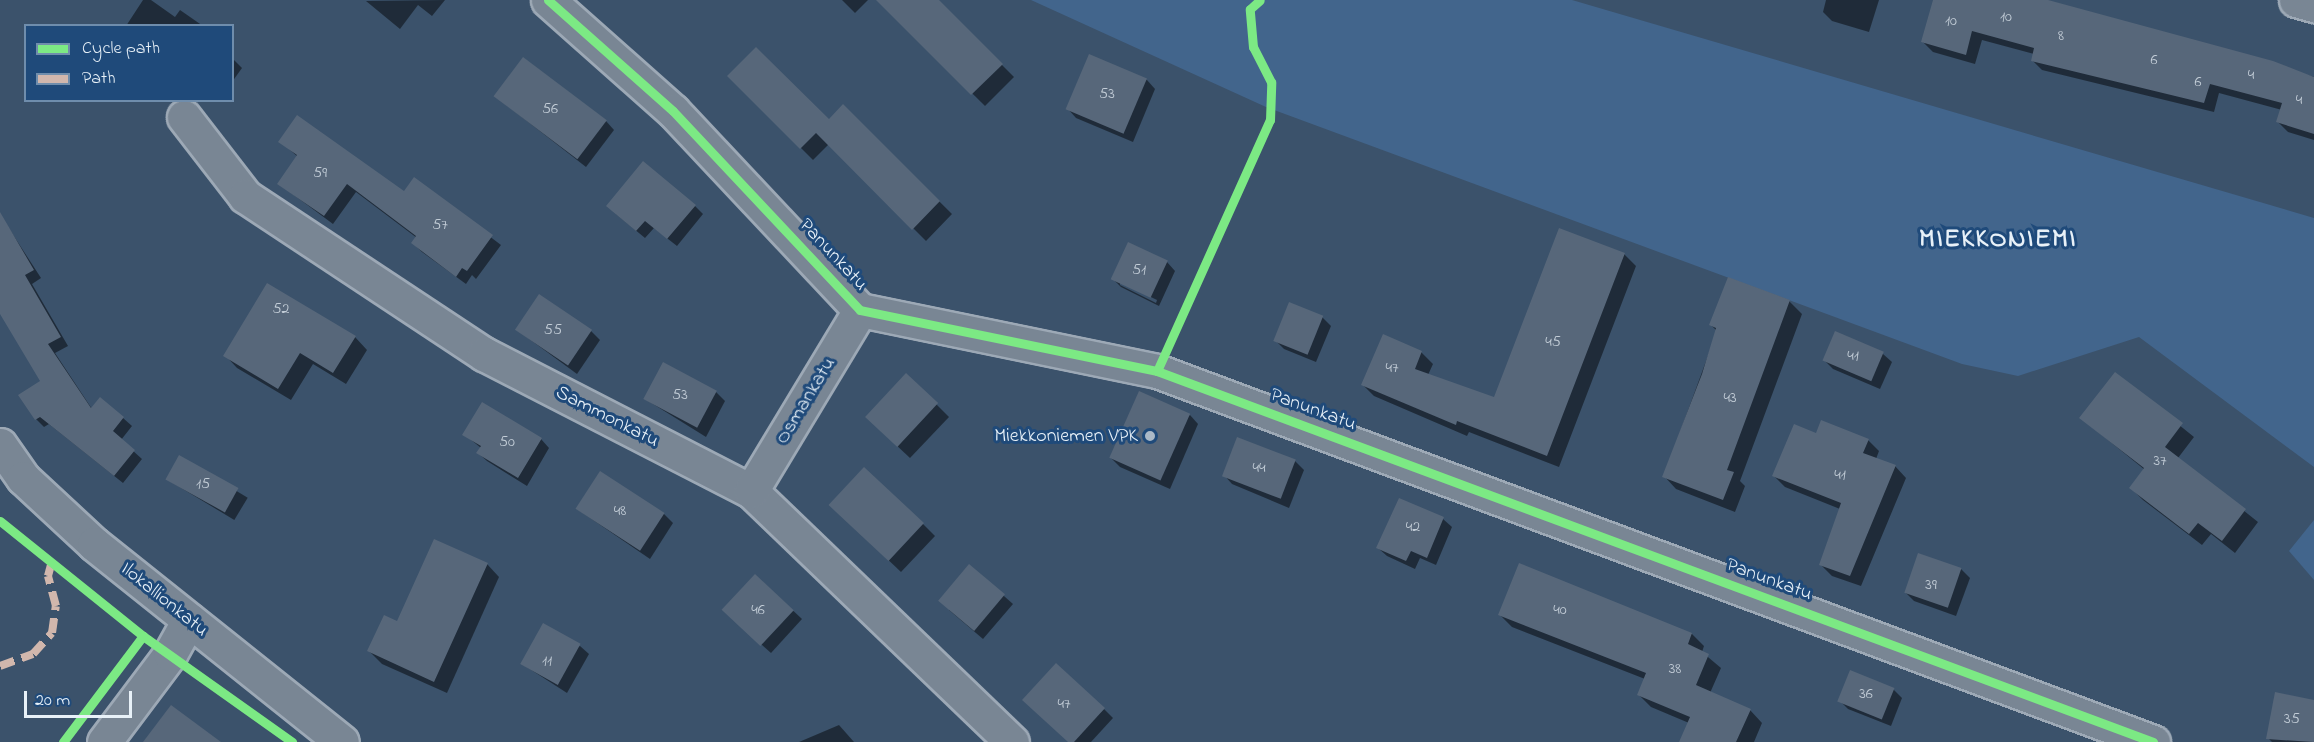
<!DOCTYPE html>
<html>
<head>
<meta charset="utf-8">
<style>
	body { margin:0 }
	#map { position:relative; width:2314px; height:742px; overflow:hidden; background:#3b526b; font-family:"Indie Flower",sans-serif }
	div>[style] { position:absolute }
	[style*='--x'] { left:calc(var(--x)*1px); top:calc(var(--y)*1px); width:calc(var(--w)*1px); rotate:calc(var(--a)*1deg) }
	.green>* { inset:0; background:#42658c }
	.shadow>* { inset:0; background:#0007; transform-origin:0 0 }
	.building>* { inset:0; background:#57677a; transform-origin:0 0 }
	.roads { filter:drop-shadow(2px 0 #9da9b6) drop-shadow(-2px 0 #9da9b6) drop-shadow(0 2px #9da9b6) drop-shadow(0 -2px #9da9b6) }
	.minor>* { height:33px; margin:-16.5px; padding:0 16.5px; transform-origin:16.5px; border-radius:16.5px; background:#798694 }
	.quiet>* { height:8px; margin-top:-4px; transform-origin:0; background:repeating-linear-gradient(90deg,#d1b7ad 0 15px,transparent 0 23px) }
	.cycleway>* { height:9px; margin:-4.5px; padding:0 4.5px; transform-origin:4.5px; border-radius:4.5px; background:#7ce984 }
	.dots>* { width:16px; height:16px; translate:-50% -50%; box-sizing:border-box; border:3px solid #1f4a7a; border-radius:50% }
	span { translate:-50% -50%; white-space:nowrap; text-align:center; line-height:1.15; -webkit-text-stroke:6px #1f4a7a; paint-order:stroke }
	.number-label { font-size:16px; color:#c4ced8 }
	.number-label span { -webkit-text-stroke-width:0 }
	.street-label { font-size:20px; color:#e8f1f8 }
	.poi-label { font-size:20px; color:#e8f1f8 }
	.right { translate:-100% -50%; text-align:right }
	.district-label { font-size:26px; color:#e8f1f8; font-weight:700; letter-spacing:1.5px }
	.legend { position:absolute; left:24px; top:24px; width:210px; height:78px; box-sizing:border-box; background:#1f4a7a; border:2px solid #6f8dac; margin:0; padding:8px 10px; list-style:none; font-size:18px; color:#e8f1f8 }
	.legend li { display:flex; align-items:center; gap:12px; height:30px }
	.legend b { width:30px; border:2px solid #6f8dac }
	.scale { position:absolute; left:24px; top:691px; width:108px; height:27px; box-sizing:border-box; border:3px solid #e8f1f8; border-top:0; padding-left:8px; font-size:18px; line-height:21px; white-space:nowrap; color:#e8f1f8; -webkit-text-stroke:4px #1f4a7a; paint-order:stroke }
</style>
</head>
<body>
<div id="map">
	<div class="green">
		<i style="clip-path:polygon(1031px 0,1572px 0,2314px 218px,2314px 467px,2139px 337px,2018px 376px,1962px 364px,1266px 107px)"></i>
		<i style="clip-path:polygon(2314px 520px,2314px 580px,2289px 551px)"></i>
	</div>
	<div class="shadow">
		<i style="clip-path:polygon(143px 0,151px 0,175px 17px,180px 10px,203px 26px,126px 26px)"></i>
		<i style="clip-path:polygon(445px 0,432px 16px,418px 5px,400px 29px,366px 1px)"></i>
		<i style="clip-path:polygon(842px 0,868px 0,855px 13px)"></i>
		<i style="clip-path:polygon(878px 0,937px 0,1014px 77px,985px 106px)"></i>
		<i style="clip-path:polygon(1826px 0,1879px 0,1869px 32px,1832px 21px,1823px 12px)"></i>
		<i style="clip-path:polygon(1934px 0,2045px 0,2314px 77px,2314px 140px,2288px 132px,2278px 122px,2282px 110px,2219px 93px,2214px 112px,2042px 70px,2032px 60px,2034px 54px,1982px 40px,1975px 64px,1933px 52px,1923px 42px)"></i>
		<i style="clip-path:polygon(1090px 56px,1147px 80px,1155px 89px,1133px 142px,1076px 118px,1068px 109px)"></i>
		<i style="clip-path:polygon(232px 58px,242px 68px,232px 82px)"></i>
		<i style="clip-path:polygon(729px 76px,829px 121px,843px 106px,952px 214px,926px 241px,829px 144px,813px 160px)"></i>
		<i style="clip-path:polygon(496px 97px,606px 121px,614px 130px,586px 167px)"></i>
		<i style="clip-path:polygon(280px 141px,404px 193px,414px 179px,501px 245px,476px 279px,472px 275px,466px 284px,422px 252px,413px 243px,417px 238px,356px 192px,333px 224px,279px 184px,298px 157px)"></i>
		<i style="clip-path:polygon(695px 206px,703px 214px,677px 246px,654px 228px,645px 238px,616px 214px)"></i>
		<i style="clip-path:polygon(8px 227px,41px 278px,32px 284px,68px 346px,55px 353px,92px 409px,123px 418px,132px 426px,121px 440px,142px 459px,123px 483px,49px 424px,44px 427px,36px 419px,42px 381px,0 311px,0 232px)"></i>
		<i style="clip-path:polygon(1624px 254px,1636px 266px,1559px 467px,1469px 432px,1467px 436px,1374px 396px,1363px 385px,1421px 352px,1433px 364px,1428px 375px,1495px 399px)"></i>
		<i style="clip-path:polygon(evenodd,1167px 262px,1175px 271px,1159px 306px,1121px 287px,1112px 278px,1167px 262px,1120px 282px,1157px 300px,1156px 303px,1120px 285px,1120px 282px)"></i>
		<i style="clip-path:polygon(1789px 301px,1802px 314px,1740px 481px,1745px 486px,1735px 512px,1676px 489px,1664px 476px,1717px 331px,1711px 325px)"></i>
		<i style="clip-path:polygon(1322px 317px,1331px 326px,1316px 362px,1284px 349px,1276px 341px)"></i>
		<i style="clip-path:polygon(517px 330px,591px 331px,600px 340px,577px 374px)"></i>
		<i style="clip-path:polygon(355px 337px,367px 350px,346px 384px,313px 364px,291px 400px,237px 368px,225px 355px)"></i>
		<i style="clip-path:polygon(1883px 354px,1892px 362px,1880px 389px,1833px 369px,1824px 360px)"></i>
		<i style="clip-path:polygon(2116px 374px,2194px 437px,2178px 458px,2258px 522px,2235px 553px,2211px 534px,2202px 545px,2143px 500px,2131px 488px,2145px 470px,2081px 418px)"></i>
		<i style="clip-path:polygon(716px 392px,725px 401px,706px 437px,645px 399px)"></i>
		<i style="clip-path:polygon(936px 404px,949px 417px,910px 458px,879px 429px)"></i>
		<i style="clip-path:polygon(1190px 415px,1198px 424px,1170px 489px,1120px 467px,1111px 458px)"></i>
		<i style="clip-path:polygon(464px 434px,541px 439px,549px 448px,527px 486px,487px 461px,478px 453px,481px 448px)"></i>
		<i style="clip-path:polygon(1817px 435px,1868px 440px,1879px 451px,1876px 459px,1895px 466px,1906px 478px,1861px 586px,1832px 576px,1821px 565px,1840px 509px,1785px 487px,1774px 476px)"></i>
		<i style="left:180px;top:457px;width:79px;height:26px;rotate:31deg"></i>
		<i style="clip-path:polygon(1295px 461px,1304px 470px,1289px 508px,1232px 484px,1224px 475px)"></i>
		<i style="clip-path:polygon(1399px 500px,1443px 519px,1452px 527px,1436px 565px,1420px 558px,1415px 569px,1387px 556px,1378px 548px)"></i>
		<i style="clip-path:polygon(577px 509px,664px 514px,673px 523px,650px 559px)"></i>
		<i style="clip-path:polygon(843px 517px,923px 524px,935px 536px,901px 572px)"></i>
		<i style="clip-path:polygon(487px 564px,499px 577px,447px 693px,382px 664px,369px 651px)"></i>
		<i style="clip-path:polygon(970px 566px,1013px 604px,983px 639px,949px 610px)"></i>
		<i style="clip-path:polygon(1961px 569px,1970px 578px,1956px 616px,1914px 601px,1905px 592px)"></i>
		<i style="clip-path:polygon(756px 576px,802px 619px,771px 653px,733px 619px)"></i>
		<i style="clip-path:polygon(1500px 615px,1692px 634px,1704px 646px,1702px 652px,1721px 668px,1710px 693px,1750px 710px,1762px 723px,1754px 742px,1681px 742px,1689px 723px,1651px 707px,1638px 694px,1645px 679px,1512px 627px)"></i>
		<i style="clip-path:polygon(580px 646px,589px 654px,567px 693px,522px 664px)"></i>
		<i style="clip-path:polygon(1893px 689px,1902px 698px,1891px 726px,1848px 709px,1839px 700px)"></i>
		<i style="clip-path:polygon(2314px 701px,2314px 742px,2272px 742px,2268px 738px)"></i>
		<i style="clip-path:polygon(1104px 709px,1113px 718px,1091px 742px,1069px 742px)"></i>
		<i style="clip-path:polygon(839px 725px,854px 742px,799px 742px)"></i>
	</div>
	<div class="building">
		<i style="clip-path:polygon(876px 0,939px 0,1003px 64px,971px 95px)"></i>
		<i style="clip-path:polygon(1933px 0,2048px 0,2273px 61px,2314px 77px,2314px 134px,2276px 122px,2282px 103px,2210px 84px,2204px 103px,2031px 61px,2034px 48px,1972px 31px,1966px 55px,1921px 42px)"></i>
		<i style="clip-path:polygon(756px 47px,829px 119px,843px 104px,940px 201px,912px 230px,816px 133px,800px 149px,727px 76px)"></i>
		<i style="left:1089px;top:54px;width:63px;height:60px;rotate:23deg"></i>
		<i style="left:523px;top:57px;width:105px;height:49px;rotate:37deg"></i>
		<i style="clip-path:polygon(297px 115px,404px 191px,414px 177px,493px 235px,467px 271px,462px 268px,456px 277px,411px 243px,416px 236px,347px 184px,324px 216px,277px 184px,297px 155px,278px 142px)"></i>
		<i style="clip-path:polygon(643px 161px,696px 205px,667px 239px,645px 221px,636px 231px,606px 206px)"></i>
		<i style="clip-path:polygon(0 212px,34px 270px,25px 275px,61px 337px,48px 344px,91px 408px,100px 397px,124px 417px,113px 431px,135px 450px,114px 476px,40px 417px,35px 420px,18px 395px,40px 381px,0 314px)"></i>
		<i style="clip-path:polygon(1559px 228px,1625px 253px,1547px 456px,1457px 421px,1456px 425px,1361px 385px,1383px 334px,1422px 351px,1415px 369px,1494px 397px)"></i>
		<i style="left:1128px;top:242px;width:44px;height:41px;rotate:25deg"></i>
		<i style="clip-path:polygon(1728px 277px,1790px 300px,1727px 470px,1734px 472px,1723px 500px,1662px 477px,1702px 374px,1716px 328px,1709px 325px)"></i>
		<i style="clip-path:polygon(267px 283px,356px 336px,333px 373px,300px 353px,278px 389px,223px 356px)"></i>
		<i style="left:539px;top:294px;width:64px;height:43px;rotate:34deg"></i>
		<i style="left:1289px;top:302px;width:37px;height:42px;rotate:22deg"></i>
		<i style="left:1835px;top:331px;width:53px;height:32px;rotate:23deg"></i>
		<i style="left:663px;top:362px;width:61px;height:42px;rotate:28deg"></i>
		<i style="clip-path:polygon(2115px 372px,2183px 423px,2165px 447px,2246px 509px,2222px 541px,2198px 523px,2189px 534px,2129px 488px,2144px 468px,2079px 418px)"></i>
		<i style="left:906px;top:373px;width:44px;height:60px;rotate:43deg"></i>
		<i style="left:1139px;top:391px;width:56px;height:73px;rotate:24deg"></i>
		<i style="clip-path:polygon(482px 402px,542px 438px,518px 478px,476px 453px,481px 446px,462px 435px)"></i>
		<i style="clip-path:polygon(1821px 420px,1869px 439px,1863px 453px,1896px 465px,1850px 576px,1819px 565px,1841px 503px,1772px 476px,1794px 424px,1816px 433px)"></i>
		<i style="left:1237px;top:437px;width:63px;height:42px;rotate:21deg"></i>
		<i style="left:179px;top:455px;width:68px;height:28px;rotate:29deg"></i>
		<i style="left:864px;top:467px;width:82px;height:52px;rotate:43deg"></i>
		<i style="left:600px;top:471px;width:77px;height:45px;rotate:33deg"></i>
		<i style="clip-path:polygon(1399px 498px,1444px 517px,1427px 558px,1411px 551px,1406px 561px,1376px 548px)"></i>
		<i style="clip-path:polygon(434px 539px,488px 563px,434px 682px,367px 651px,384px 615px,397px 621px)"></i>
		<i style="left:1918px;top:553px;width:46px;height:42px;rotate:19deg"></i>
		<i style="clip-path:polygon(1519px 563px,1692px 633px,1688px 644px,1709px 654px,1696px 685px,1751px 709px,1736px 742px,1679px 742px,1690px 717px,1637px 695px,1646px 673px,1498px 615px)"></i>
		<i style="left:969px;top:564px;width:47px;height:48px;rotate:40deg"></i>
		<i style="left:755px;top:574px;width:53px;height:49px;rotate:43deg"></i>
		<i style="left:543px;top:623px;width:43px;height:47px;rotate:29deg"></i>
		<i style="clip-path:polygon(1056px 663px,1105px 708px,1074px 742px,1068px 742px,1022px 700px)"></i>
		<i style="left:1850px;top:670px;width:48px;height:34px;rotate:22deg"></i>
		<i style="clip-path:polygon(2275px 692px,2314px 700px,2314px 742px,2266px 739px)"></i>
		<i style="clip-path:polygon(171px 705px,221px 742px,143px 742px)"></i>
	</div>
	<div class="roads">
		<div class="minor">
			<i style="--x:548;--y:0;--w:167;--a:41.6"></i>
			<i style="--x:673;--y:111;--w:273;--a:46.8"></i>
			<i style="--x:860;--y:310;--w:303;--a:11.6"></i>
			<i style="--x:1157;--y:371;--w:1063;--a:20.43"></i>
			<i style="--x:2296;--y:0;--w:19;--a:16"></i>
			<i style="--x:184;--y:117;--w:100;--a:52.3"></i>
			<i style="--x:245;--y:196;--w:287;--a:33.5"></i>
			<i style="--x:484;--y:354;--w:300;--a:27.2"></i>
			<i style="--x:751;--y:491;--w:362;--a:43.9"></i>
			<i style="--x:0;--y:445;--w:40;--a:55.1"></i>
			<i style="--x:23;--y:478;--w:97;--a:42.9"></i>
			<i style="--x:94;--y:544;--w:317;--a:38.6"></i>
			<i style="--x:751;--y:491;--w:211;--a:-58.9"></i>
			<i style="--x:104;--y:742;--w:110;--a:-53.1"></i>
			<i style="--x:170;--y:654;--w:39;--a:-61"></i>
		</div>
	</div>
	<div class="quiet">
		<i style="--x:0;--y:666;--w:35;--a:-20"></i>
		<i style="--x:33;--y:654;--w:28;--a:-48"></i>
		<i style="--x:52;--y:633;--w:27;--a:-82"></i>
		<i style="--x:56;--y:606;--w:31;--a:-105"></i>
		<i style="--x:48;--y:576;--w:11;--a:-75"></i>
	</div>
	<div class="cycleway">
		<i style="--x:548;--y:0;--w:167;--a:41.6"></i>
		<i style="--x:673;--y:111;--w:273;--a:46.8"></i>
		<i style="--x:860;--y:310;--w:303;--a:11.6"></i>
		<i style="--x:1157;--y:371;--w:1063;--a:20.43"></i>
		<i style="--x:1157;--y:371;--w:275;--a:-65.8"></i>
		<i style="--x:1270;--y:120;--w:38;--a:-88"></i>
		<i style="--x:1271;--y:82;--w:39;--a:-117"></i>
		<i style="--x:1253;--y:47;--w:38;--a:-95"></i>
		<i style="--x:1250;--y:9;--w:13;--a:-42"></i>
		<i style="--x:0;--y:521;--w:184;--a:38.8"></i>
		<i style="--x:143;--y:636;--w:183;--a:35.4"></i>
		<i style="--x:63;--y:742;--w:133;--a:-53"></i>
	</div>
	<div class="dots">
		<i style="left:1150px;top:436px;background:#abb9c7"></i>
	</div>
	<div class="number-label">
		<span style="left:2006px;top:17px">10</span>
		<span style="left:1951px;top:21px">10</span>
		<span style="left:2061px;top:36px">8</span>
		<span style="left:2154px;top:60px">6</span>
		<span style="left:2251px;top:75px">4</span>
		<span style="left:2198px;top:82px">6</span>
		<span style="left:1107px;top:94px">53</span>
		<span style="left:2299px;top:100px">4</span>
		<span style="left:550px;top:109px">56</span>
		<span style="left:320px;top:173px">59</span>
		<span style="left:440px;top:225px">57</span>
		<span style="left:1139px;top:270px">51</span>
		<span style="left:281px;top:309px">52</span>
		<span style="left:553px;top:330px">55</span>
		<span style="left:1553px;top:342px">45</span>
		<span style="left:1853px;top:356px">41</span>
		<span style="left:1392px;top:368px">47</span>
		<span style="left:680px;top:395px">53</span>
		<span style="left:1730px;top:398px">43</span>
		<span style="left:507px;top:442px">50</span>
		<span style="left:2160px;top:461px">37</span>
		<span style="left:1259px;top:468px">44</span>
		<span style="left:1840px;top:475px">41</span>
		<span style="left:203px;top:484px">15</span>
		<span style="left:620px;top:511px">48</span>
		<span style="left:1413px;top:527px">42</span>
		<span style="left:1931px;top:585px">39</span>
		<span style="left:758px;top:610px">46</span>
		<span style="left:1560px;top:610px">40</span>
		<span style="left:547px;top:661px">11</span>
		<span style="left:1675px;top:669px">38</span>
		<span style="left:1866px;top:694px">36</span>
		<span style="left:1064px;top:704px">47</span>
		<span style="left:2292px;top:719px">35</span>
	</div>
	<div class="street-label">
		<span style="left:833px;top:255px;rotate:47deg">Panunkatu</span>
		<span style="left:806px;top:401px;rotate:-59deg">Osmankatu</span>
		<span style="left:1313px;top:410px;rotate:20deg">Panunkatu</span>
		<span style="left:607px;top:417px;rotate:27deg">Sammonkatu</span>
		<span style="left:1769px;top:580px;rotate:20deg">Panunkatu</span>
		<span style="left:164px;top:600px;rotate:39deg">Ilokallionkatu</span>
	</div>
	<div class="poi-label">
		<span class="right" style="left:1138px;top:436px">Miekkoniemen VPK</span>
	</div>
	<div class="district-label">
		<span style="left:1998px;top:241px">MIEKKONIEMI</span>
	</div>
	<ul class="legend">
	<li><b style="height:8px;background:#7ce984"></b>Cycle path</li>
	<li><b style="height:8px;background:#d1b7ad"></b>Path</li>
	</ul>
	<div class="scale">20 m</div>
</div>
</body>
</html>
